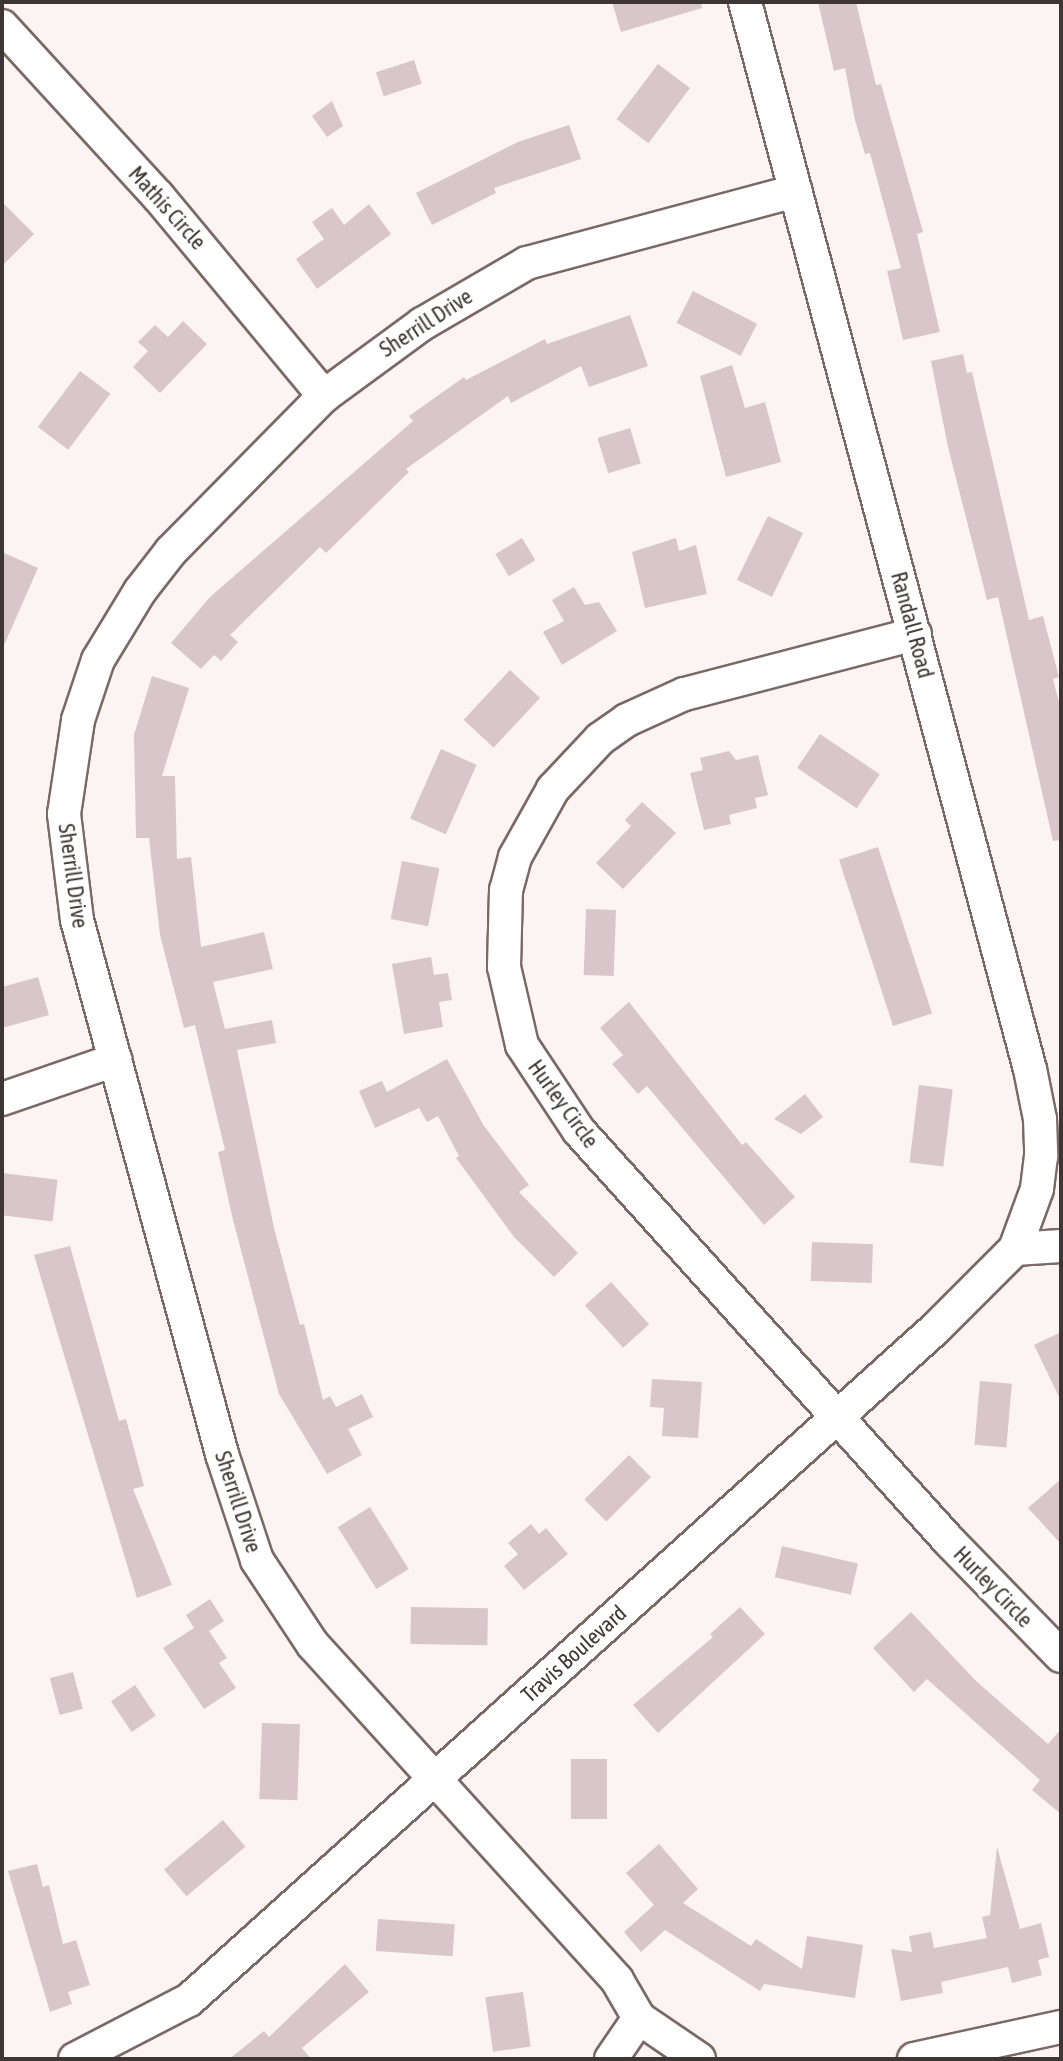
<!DOCTYPE html>
<html>
<head>
<meta charset="utf-8">
<style>
	body { margin:0 }
	#map { position:relative; width:1063px; height:2061px; overflow:hidden; background:#fcf4f3; font-family:"Asap Condensed",sans-serif }
	div>[style] { position:absolute }
	[style*='--x'] { left:calc(var(--x)*1px); top:calc(var(--y)*1px); width:calc(var(--w)*1px); rotate:calc(var(--a)*1deg) }
	.building>* { inset:0; background:#d9c6ca; transform-origin:0 0 }
	.roads { filter:drop-shadow(2px 0 #7a6966) drop-shadow(-2px 0 #7a6966) drop-shadow(0 2px #7a6966) drop-shadow(0 -2px #7a6966) }
	.minor>* { height:32px; margin:-16px; padding:0 16px; transform-origin:16px; border-radius:16px; background:#fff }
	span { translate:-50% -50%; white-space:nowrap; text-align:center; line-height:1.15; -webkit-text-stroke:8px #fff; paint-order:stroke }
	.street-label { font-size:22px; color:#3d3634 }
	.frame { position:absolute; inset:0; border:4px solid #3d3634; pointer-events:none }
</style>
</head>
<body>
<div id="map">
	<div class="building">
		<i style="clip-path:polygon(612px 2px,701px 2px,702px 8px,621px 32px)"></i>
		<i style="clip-path:polygon(818px 2px,856px 2px,876px 85px,881px 84px,923px 232px,917px 234px,940px 332px,903px 340px,887px 271px,901px 268px,870px 153px,865px 154px,855px 120px,845px 68px,834px 71px)"></i>
		<i style="left:414px;top:60px;width:25px;height:40px;rotate:72deg"></i>
		<i style="left:658px;top:64px;width:40px;height:69px;rotate:37deg"></i>
		<i style="clip-path:polygon(332px 101px,343px 126px,327px 137px,312px 116px)"></i>
		<i style="clip-path:polygon(569px 125px,581px 159px,494px 188px,496px 193px,432px 225px,416px 193px,518px 142px)"></i>
		<i style="clip-path:polygon(2px 202px,34px 234px,2px 266px)"></i>
		<i style="clip-path:polygon(369px 204px,391px 234px,317px 289px,296px 259px,324px 239px,312px 222px,332px 208px,344px 225px)"></i>
		<i style="left:693px;top:291px;width:72px;height:36px;rotate:27deg"></i>
		<i style="clip-path:polygon(630px 315px,648px 366px,589px 387px,581px 366px,511px 403px,508px 396px,406px 469px,409px 472px,326px 553px,320px 547px,230px 635px,238px 642px,221px 661px,214px 655px,201px 669px,171px 643px,210px 597px,413px 421px,409px 416px,464px 377px,466px 380px,545px 339px,547px 344px)"></i>
		<i style="clip-path:polygon(183px 321px,207px 344px,160px 393px,133px 367px,148px 351px,138px 342px,155px 325px,168px 337px)"></i>
		<i style="clip-path:polygon(963px 354px,967px 373px,972px 372px,1029px 620px,1043px 616px,1059px 677px,1053px 679px,1061px 710px,1061px 840px,1053px 841px,998px 597px,987px 600px,948px 447px,931px 361px)"></i>
		<i style="clip-path:polygon(732px 365px,745px 408px,765px 402px,781px 462px,726px 477px,700px 376px)"></i>
		<i style="left:80px;top:371px;width:38px;height:70px;rotate:37deg"></i>
		<i style="left:630px;top:428px;width:37px;height:34px;rotate:73deg"></i>
		<i style="left:768px;top:516px;width:39px;height:71px;rotate:26deg"></i>
		<i style="left:522px;top:538px;width:26px;height:31px;rotate:59deg"></i>
		<i style="clip-path:polygon(676px 538px,679px 551px,696px 545px,707px 594px,645px 608px,632px 552px)"></i>
		<i style="clip-path:polygon(2px 552px,38px 568px,2px 650px)"></i>
		<i style="clip-path:polygon(574px 587px,585px 605px,599px 602px,617px 631px,562px 665px,543px 632px,564px 621px,552px 600px)"></i>
		<i style="left:510px;top:670px;width:41px;height:68px;rotate:43deg"></i>
		<i style="clip-path:polygon(152px 676px,189px 688px,162px 776px,175px 776px,177px 859px,191px 857px,201px 947px,264px 932px,273px 969px,213px 982px,225px 1029px,272px 1020px,276px 1043px,237px 1050px,274px 1228px,300px 1325px,304px 1324px,323px 1400px,330px 1396px,336px 1407px,362px 1394px,373px 1417px,348px 1429px,362px 1455px,327px 1474px,279px 1394px,232px 1216px,218px 1152px,225px 1150px,195px 1025px,184px 1028px,160px 935px,149px 838px,136px 838px,134px 735px)"></i>
		<i style="left:820px;top:734px;width:72px;height:41px;rotate:34deg"></i>
		<i style="left:441px;top:749px;width:39px;height:76px;rotate:24deg"></i>
		<i style="clip-path:polygon(729px 751px,736px 760px,758px 755px,768px 795px,755px 798px,757px 808px,729px 815px,731px 824px,704px 830px,690px 773px,703px 770px,700px 758px)"></i>
		<i style="clip-path:polygon(642px 802px,676px 833px,623px 889px,596px 863px,631px 826px,625px 820px)"></i>
		<i style="left:878px;top:847px;width:175px;height:41px;rotate:72deg"></i>
		<i style="left:402px;top:861px;width:38px;height:59px;rotate:11deg"></i>
		<i style="left:586px;top:909px;width:30px;height:66px;rotate:2deg"></i>
		<i style="clip-path:polygon(431px 957px,434px 975px,448px 973px,452px 1000px,439px 1002px,443px 1027px,404px 1034px,392px 964px)"></i>
		<i style="clip-path:polygon(38px 977px,49px 1015px,2px 1028px,2px 987px)"></i>
		<i style="clip-path:polygon(629px 1002px,742px 1145px,746px 1142px,795px 1197px,764px 1225px,647px 1086px,638px 1094px,612px 1064px,623px 1055px,600px 1028px)"></i>
		<i style="clip-path:polygon(447px 1059px,484px 1126px,529px 1185px,519px 1192px,578px 1253px,554px 1277px,514px 1237px,456px 1158px,459px 1156px,438px 1116px,427px 1122px,419px 1108px,375px 1128px,359px 1091px,382px 1081px,387px 1092px)"></i>
		<i style="left:919px;top:1085px;width:34px;height:78px;rotate:7deg"></i>
		<i style="clip-path:polygon(805px 1094px,823px 1117px,801px 1134px,774px 1119px)"></i>
		<i style="left:2px;top:1173px;width:56px;height:42px;rotate:7deg"></i>
		<i style="left:812px;top:1242px;width:61px;height:39px;rotate:2deg"></i>
		<i style="clip-path:polygon(70px 1246px,119px 1421px,126px 1419px,144px 1486px,133px 1489px,172px 1585px,137px 1598px,34px 1255px)"></i>
		<i style="left:611px;top:1282px;width:57px;height:35px;rotate:48deg"></i>
		<i style="clip-path:polygon(1061px 1332px,1061px 1401px,1034px 1345px)"></i>
		<i style="clip-path:polygon(652px 1379px,702px 1382px,698px 1438px,662px 1436px,664px 1408px,650px 1407px)"></i>
		<i style="left:980px;top:1381px;width:32px;height:64px;rotate:5deg"></i>
		<i style="left:629px;top:1455px;width:31px;height:63px;rotate:45deg"></i>
		<i style="clip-path:polygon(1061px 1479px,1061px 1544px,1028px 1508px)"></i>
		<i style="left:370px;top:1507px;width:73px;height:38px;rotate:58deg"></i>
		<i style="clip-path:polygon(531px 1524px,539px 1534px,546px 1528px,568px 1554px,524px 1590px,504px 1566px,518px 1554px,508px 1543px)"></i>
		<i style="left:782px;top:1546px;width:78px;height:32px;rotate:13deg"></i>
		<i style="clip-path:polygon(210px 1599px,224px 1621px,209px 1631px,227px 1658px,219px 1663px,236px 1688px,204px 1709px,163px 1648px,194px 1628px,186px 1615px)"></i>
		<i style="left:411px;top:1607px;width:77px;height:37px;rotate:1deg"></i>
		<i style="clip-path:polygon(740px 1607px,765px 1634px,658px 1733px,633px 1705px,713px 1637px,710px 1634px)"></i>
		<i style="clip-path:polygon(911px 1612px,976px 1681px,1048px 1744px,1061px 1729px,1061px 1814px,1032px 1790px,1040px 1780px,927px 1679px,914px 1692px,873px 1648px)"></i>
		<i style="left:73px;top:1672px;width:38px;height:24px;rotate:75deg"></i>
		<i style="left:135px;top:1685px;width:37px;height:29px;rotate:56deg"></i>
		<i style="left:262px;top:1723px;width:38px;height:76px;rotate:2deg"></i>
		<i style="left:571px;top:1759px;width:36px;height:60px"></i>
		<i style="left:223px;top:1820px;width:35px;height:77px;rotate:50deg"></i>
		<i style="clip-path:polygon(659px 1844px,698px 1889px,683px 1903px,751px 1946px,756px 1939px,802px 1969px,807px 1936px,863px 1945px,855px 1998px,764px 1984px,760px 1991px,665px 1930px,641px 1952px,624px 1932px,654px 1905px,626px 1873px)"></i>
		<i style="clip-path:polygon(997px 1847px,1020px 1929px,1041px 1923px,1049px 1957px,1038px 1960px,1042px 1975px,1012px 1983px,1008px 1967px,941px 1982px,943px 1993px,901px 2001px,891px 1949px,912px 1952px,909px 1936px,931px 1932px,934px 1948px,987px 1938px,982px 1917px,990px 1915px)"></i>
		<i style="clip-path:polygon(37px 1864px,43px 1887px,49px 1885px,63px 1944px,76px 1940px,90px 1985px,68px 1992px,72px 2004px,50px 2012px,8px 1871px)"></i>
		<i style="left:378px;top:1919px;width:77px;height:32px;rotate:4deg"></i>
		<i style="clip-path:polygon(345px 1964px,369px 1992px,302px 2048px,311px 2059px,229px 2059px,264px 2031px,269px 2037px)"></i>
		<i style="left:523px;top:1992px;width:55px;height:38px;rotate:82deg"></i>
	</div>
	<div class="roads">
		<div class="minor">
			<i style="--x:745;--y:2;--w:1104;--a:75.05"></i>
			<i style="--x:1030;--y:1069;--w:51;--a:78.7"></i>
			<i style="--x:1040;--y:1119;--w:37;--a:88"></i>
			<i style="--x:1041;--y:1156;--w:33;--a:97"></i>
			<i style="--x:1037;--y:1189;--w:64;--a:110.1"></i>
			<i style="--x:2;--y:26;--w:231;--a:47.5"></i>
			<i style="--x:158;--y:196;--w:260;--a:50.3"></i>
			<i style="--x:915;--y:634;--w:239;--a:165.4"></i>
			<i style="--x:684;--y:694;--w:63;--a:155.5"></i>
			<i style="--x:627;--y:720;--w:33;--a:145"></i>
			<i style="--x:600;--y:739;--w:69;--a:133.2"></i>
			<i style="--x:553;--y:789;--w:78;--a:119.2"></i>
			<i style="--x:515;--y:857;--w:34;--a:105"></i>
			<i style="--x:506;--y:890;--w:77;--a:91.5"></i>
			<i style="--x:504;--y:967;--w:80;--a:77"></i>
			<i style="--x:522;--y:1045;--w:103;--a:56.5"></i>
			<i style="--x:579;--y:1131;--w:554;--a:47.93"></i>
			<i style="--x:950;--y:1542;--w:159;--a:45.8"></i>
			<i style="--x:2;--y:1099;--w:120;--a:-19"></i>
			<i style="--x:75;--y:2059;--w:128;--a:-27.4"></i>
			<i style="--x:189;--y:2000;--w:1003;--a:-41.97"></i>
			<i style="--x:935;--y:1329;--w:113;--a:-45"></i>
			<i style="--x:1015;--y:1249;--w:46;--a:-3.7"></i>
			<i style="--x:611;--y:2059;--w:50;--a:-55.7"></i>
			<i style="--x:699;--y:2059;--w:73;--a:-145.7"></i>
			<i style="--x:639;--y:2018;--w:44;--a:-120.1"></i>
			<i style="--x:617;--y:1980;--w:452;--a:-132.2"></i>
			<i style="--x:313;--y:1645;--w:102;--a:-123.4"></i>
			<i style="--x:257;--y:1560;--w:112;--a:-108.3"></i>
			<i style="--x:222;--y:1454;--w:553;--a:-105.19"></i>
			<i style="--x:77;--y:920;--w:107;--a:-97"></i>
			<i style="--x:64;--y:814;--w:95;--a:-81.5"></i>
			<i style="--x:78;--y:720;--w:63;--a:-71.6"></i>
			<i style="--x:98;--y:660;--w:81;--a:-58.7"></i>
			<i style="--x:140;--y:591;--w:51;--a:-52.2"></i>
			<i style="--x:171;--y:551;--w:218;--a:-45.4"></i>
			<i style="--x:324;--y:396;--w:122;--a:-36.3"></i>
			<i style="--x:422;--y:324;--w:121;--a:-30.2"></i>
			<i style="--x:527;--y:263;--w:278;--a:-15"></i>
			<i style="--x:914;--y:2059;--w:150;--a:-12.3"></i>
		</div>
	</div>
	<div class="street-label">
		<span style="left:167px;top:208px;rotate:48deg">Mathis Circle</span>
		<span style="left:426px;top:323px;rotate:-33deg">Sherrill Drive</span>
		<span style="left:912px;top:625px;rotate:75deg">Randall Road</span>
		<span style="left:73px;top:876px;rotate:82deg">Sherrill Drive</span>
		<span style="left:563px;top:1104px;rotate:54deg">Hurley Circle</span>
		<span style="left:238px;top:1502px;rotate:72deg">Sherrill Drive</span>
		<span style="left:993px;top:1587px;rotate:46deg">Hurley Circle</span>
		<span style="left:574px;top:1654px;rotate:-42deg">Travis Boulevard</span>
	</div>
	<div class="frame"></div>
</div>
</body>
</html>
